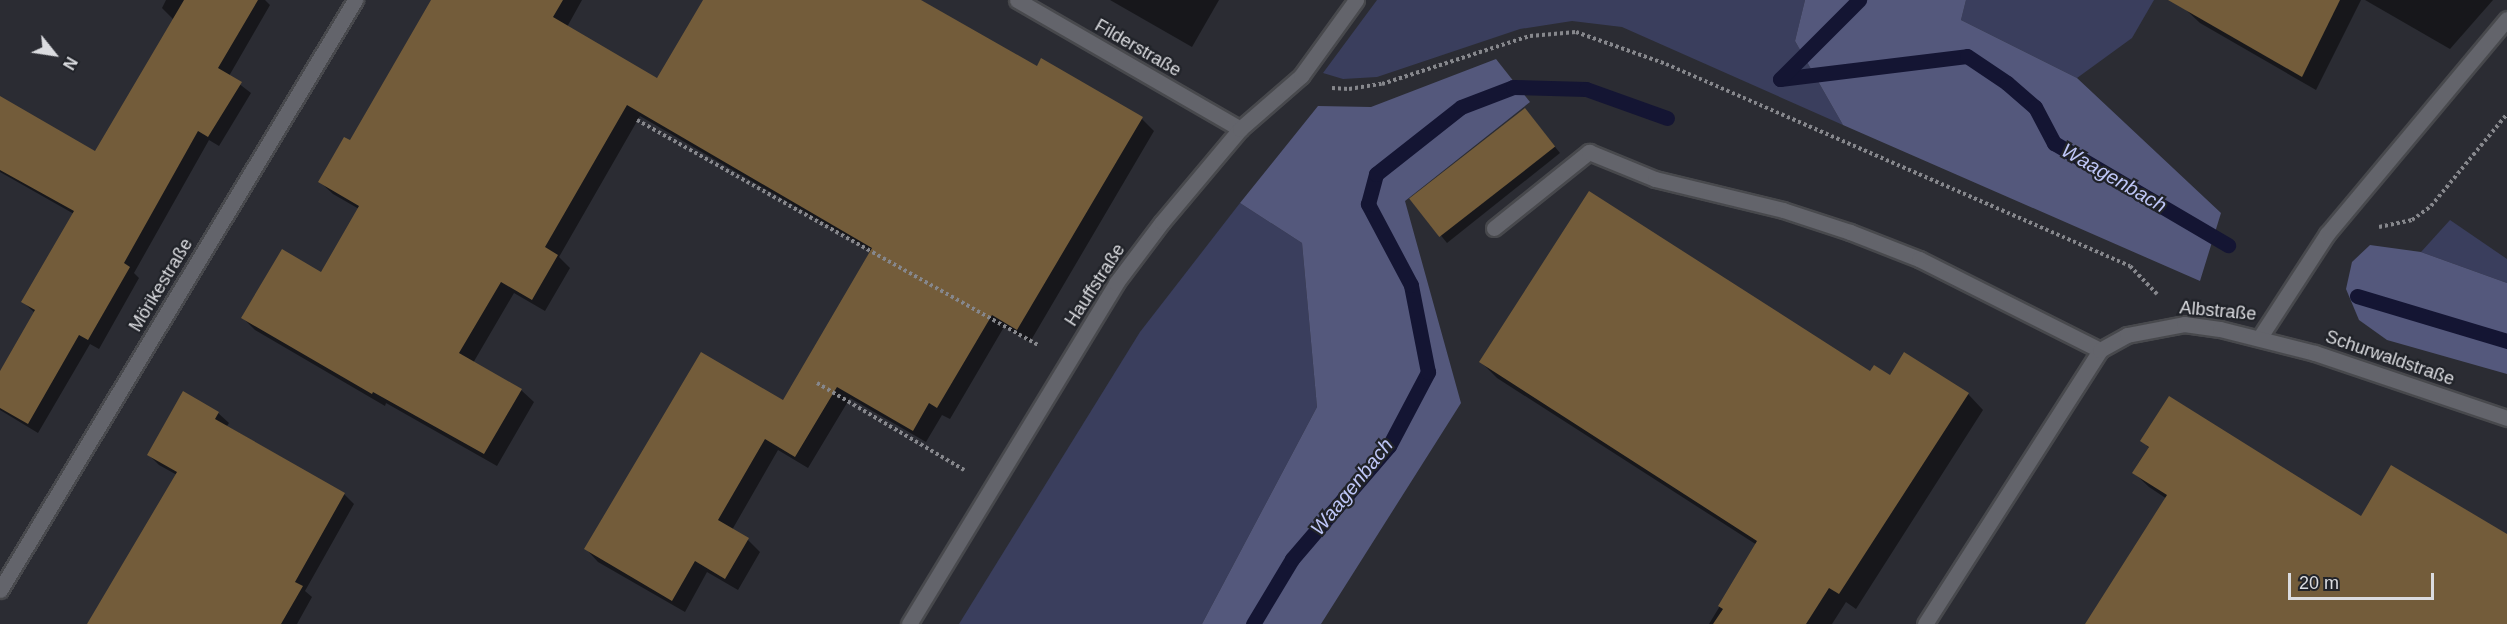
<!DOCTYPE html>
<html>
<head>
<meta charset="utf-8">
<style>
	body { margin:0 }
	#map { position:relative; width:2507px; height:624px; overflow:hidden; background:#2b2c33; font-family:Helvetica,sans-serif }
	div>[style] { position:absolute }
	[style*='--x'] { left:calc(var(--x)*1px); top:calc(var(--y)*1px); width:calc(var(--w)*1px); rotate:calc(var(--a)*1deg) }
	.green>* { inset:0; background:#3a3e5d }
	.forest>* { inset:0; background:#54587c }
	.shadow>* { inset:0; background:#0007 }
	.stream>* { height:15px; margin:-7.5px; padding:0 7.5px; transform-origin:7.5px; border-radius:7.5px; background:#141533 }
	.building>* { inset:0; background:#735c3a; transform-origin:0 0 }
	.path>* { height:4px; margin-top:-2px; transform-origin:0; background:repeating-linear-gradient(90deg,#86878c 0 3px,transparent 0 6px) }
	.roads { filter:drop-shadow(2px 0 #48494d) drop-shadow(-2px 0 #48494d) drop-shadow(0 2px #48494d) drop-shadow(0 -2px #48494d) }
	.minor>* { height:15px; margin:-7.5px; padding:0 7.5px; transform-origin:7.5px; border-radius:7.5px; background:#63646b }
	span { translate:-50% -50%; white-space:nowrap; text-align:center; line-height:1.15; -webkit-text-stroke:4.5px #212329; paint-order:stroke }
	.street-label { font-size:18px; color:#dbdce0 }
	.water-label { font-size:20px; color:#bec6f7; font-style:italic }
	.north { position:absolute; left:24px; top:24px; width:60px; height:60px; -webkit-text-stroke:4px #212329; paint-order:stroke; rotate:120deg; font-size:16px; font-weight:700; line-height:24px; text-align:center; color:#dbdce0 }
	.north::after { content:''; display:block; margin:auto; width:21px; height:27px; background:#dbdce0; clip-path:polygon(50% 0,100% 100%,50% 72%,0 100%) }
	.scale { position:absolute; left:2288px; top:573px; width:146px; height:27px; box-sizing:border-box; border:3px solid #dbdce0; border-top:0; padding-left:8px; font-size:18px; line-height:21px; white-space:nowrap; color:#dbdce0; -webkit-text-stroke:4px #212329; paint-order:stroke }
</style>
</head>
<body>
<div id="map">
	<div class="green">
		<i style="clip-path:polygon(1377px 0,1805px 0,1795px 41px,1843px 125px,1622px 27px,1572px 21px,1520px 29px,1377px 77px,1343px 79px,1323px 73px)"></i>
		<i style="clip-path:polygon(1966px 0,2154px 0,2132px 38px,2077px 78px,1961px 20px)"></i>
		<i style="clip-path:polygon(1240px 203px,1302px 243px,1317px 407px,1202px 624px,959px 624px,1140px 332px)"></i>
		<i style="clip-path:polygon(2450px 220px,2507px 259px,2507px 283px,2421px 252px)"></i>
	</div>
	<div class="forest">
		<i style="clip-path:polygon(1805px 0,1966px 0,1961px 20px,2077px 78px,2221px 213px,2200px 281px,1843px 125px,1795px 41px)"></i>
		<i style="clip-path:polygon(1496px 59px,1530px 102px,1405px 201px,1461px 403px,1321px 624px,1202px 624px,1317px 407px,1302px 243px,1240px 203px,1318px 106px,1371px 107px)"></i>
		<i style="clip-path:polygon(2370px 245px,2421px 252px,2507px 283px,2507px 374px,2387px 340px,2359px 320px,2346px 289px,2352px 262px)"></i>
	</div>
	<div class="shadow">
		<i style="clip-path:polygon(166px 0,265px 0,270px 5px,229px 76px,251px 93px,219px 146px,209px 140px,134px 273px,139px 278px,99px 349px,90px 344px,38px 433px,0 410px,0 374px,35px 313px,23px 302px,74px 214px,0 172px,0 98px,95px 153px,174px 20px,162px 8px)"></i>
		<i style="clip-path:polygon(460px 0,582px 0,567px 27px,658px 80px,715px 0,920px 0,1037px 68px,1142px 119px,1154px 131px,1030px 342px,1004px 327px,950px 419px,942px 415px,926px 442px,850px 398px,808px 468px,778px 450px,732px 530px,748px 540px,760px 552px,738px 590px,707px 572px,685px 612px,598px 562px,586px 549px,783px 402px,872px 251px,640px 116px,559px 257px,570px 268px,545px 311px,514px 293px,473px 363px,521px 390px,534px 402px,497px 466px,386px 403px,385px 406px,255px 330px,243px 318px,321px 274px,359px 209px,333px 194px,320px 182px)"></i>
		<i style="clip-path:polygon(1110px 0,1219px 0,1192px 47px)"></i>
		<i style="clip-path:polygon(2190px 0,2361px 0,2316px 90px,2200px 23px,2185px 9px)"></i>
		<i style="clip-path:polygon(2365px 0,2493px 0,2450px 49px)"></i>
		<i style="clip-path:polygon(1530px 116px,1560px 153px,1447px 243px,1412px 200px)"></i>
		<i style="clip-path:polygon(1481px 362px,1871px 373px,1968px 394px,1983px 410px,1856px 609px,1846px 602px,1832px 624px,1709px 624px,1757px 545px,1497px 378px)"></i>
		<i style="clip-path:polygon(183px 393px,218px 413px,229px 423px,227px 426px,344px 494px,354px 504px,305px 591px,312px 597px,297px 624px,89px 624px,177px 475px,159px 465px,149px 455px)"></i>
		<i style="clip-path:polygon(2142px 441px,2361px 518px,2507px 536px,2507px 624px,2087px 624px,2167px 499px,2149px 487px,2134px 473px,2150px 449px)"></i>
	</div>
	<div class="stream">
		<i style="--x:1780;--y:79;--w:188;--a:-7"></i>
		<i style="--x:1967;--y:56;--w:48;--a:34"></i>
		<i style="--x:2007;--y:83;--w:37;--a:41"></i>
		<i style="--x:2035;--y:107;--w:41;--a:62.2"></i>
		<i style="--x:2054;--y:143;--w:202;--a:30.4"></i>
		<i style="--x:1780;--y:79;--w:112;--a:-45"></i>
		<i style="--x:2357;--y:296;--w:157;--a:16.7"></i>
		<i style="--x:1253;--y:624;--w:76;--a:-59"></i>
		<i style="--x:1292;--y:559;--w:149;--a:-49.4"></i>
		<i style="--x:1389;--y:446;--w:84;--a:-62.2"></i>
		<i style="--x:1428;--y:372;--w:89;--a:-101.1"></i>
		<i style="--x:1411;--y:285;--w:92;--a:-118"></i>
		<i style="--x:1368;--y:204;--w:31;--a:-75"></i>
		<i style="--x:1376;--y:174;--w:108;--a:-38.2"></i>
		<i style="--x:1461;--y:107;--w:56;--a:-21"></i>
		<i style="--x:1513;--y:87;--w:73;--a:1.6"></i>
		<i style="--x:1586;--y:89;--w:86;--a:19.7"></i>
	</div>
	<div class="building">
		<i style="clip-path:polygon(184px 0,258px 0,218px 68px,242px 82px,208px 137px,198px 131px,124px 263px,130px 267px,88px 340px,79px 335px,28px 424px,0 408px,0 371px,35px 310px,21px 302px,74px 211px,0 170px,0 96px,95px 151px)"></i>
		<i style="clip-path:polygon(431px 0,563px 0,553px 17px,657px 78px,703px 0,921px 0,1037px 66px,1041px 58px,1143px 117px,1017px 330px,992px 315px,937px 408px,929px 403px,913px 431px,837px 387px,795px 457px,765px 439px,718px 520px,749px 538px,725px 579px,695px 561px,672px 601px,584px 549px,701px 352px,783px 400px,872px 248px,627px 105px,545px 247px,558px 255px,532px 300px,501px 282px,459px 353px,522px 389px,484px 454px,373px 392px,372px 394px,241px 318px,282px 249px,321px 272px,359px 206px,318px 182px,344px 137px,350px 140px)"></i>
		<i style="clip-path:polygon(2168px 0,2340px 0,2302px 77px)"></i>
		<i style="left:1525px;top:108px;width:49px;height:147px;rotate:52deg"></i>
		<i style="clip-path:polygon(1589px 191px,1870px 371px,1874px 365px,1890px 375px,1904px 352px,1969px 393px,1839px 594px,1829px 588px,1806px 624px,1713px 624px,1723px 609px,1718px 606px,1757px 541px,1479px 362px)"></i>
		<i style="clip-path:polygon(183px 391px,219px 412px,215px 419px,345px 493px,295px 582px,303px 586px,281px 624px,87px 624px,177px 472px,147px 455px)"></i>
		<i style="clip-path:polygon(2169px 396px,2361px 516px,2391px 465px,2507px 534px,2507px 624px,2085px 624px,2167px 495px,2132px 473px,2149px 447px,2140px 441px)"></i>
	</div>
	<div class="path">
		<i style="--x:1332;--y:88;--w:17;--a:3"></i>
		<i style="--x:1349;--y:89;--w:33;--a:-9"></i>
		<i style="--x:1382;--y:84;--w:156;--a:-18"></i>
		<i style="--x:1530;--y:36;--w:46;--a:-5"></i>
		<i style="--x:1576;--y:32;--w:96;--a:19.6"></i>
		<i style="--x:1666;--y:64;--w:506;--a:23.53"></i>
		<i style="--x:2130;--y:266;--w:39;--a:46"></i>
		<i style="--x:637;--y:120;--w:461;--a:29.3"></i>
		<i style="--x:2379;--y:227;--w:34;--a:-12"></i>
		<i style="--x:2412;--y:220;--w:24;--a:-36"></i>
		<i style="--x:2431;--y:206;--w:119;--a:-50.4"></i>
		<i style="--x:817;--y:383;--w:171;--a:30.6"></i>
	</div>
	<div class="roads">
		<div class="minor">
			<i style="--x:1017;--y:0;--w:258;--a:30"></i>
			<i style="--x:1494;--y:228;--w:122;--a:-38.7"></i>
			<i style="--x:1589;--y:152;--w:71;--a:22.2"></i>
			<i style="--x:1655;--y:179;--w:132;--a:13.6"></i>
			<i style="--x:1783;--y:210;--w:71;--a:18.2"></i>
			<i style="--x:1850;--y:232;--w:74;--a:21.4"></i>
			<i style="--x:1919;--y:259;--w:203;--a:26.7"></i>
			<i style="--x:2260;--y:337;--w:123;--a:-57"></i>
			<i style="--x:2327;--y:234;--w:280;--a:-50.1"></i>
			<i style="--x:0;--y:590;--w:689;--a:-58.96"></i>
			<i style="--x:909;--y:624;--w:399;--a:-58.7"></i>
			<i style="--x:1116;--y:283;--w:76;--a:-53"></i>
			<i style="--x:1162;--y:222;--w:121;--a:-50"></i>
			<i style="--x:1240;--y:129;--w:81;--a:-41"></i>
			<i style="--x:1301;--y:76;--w:94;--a:-54.1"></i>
			<i style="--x:1925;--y:624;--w:325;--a:-57.4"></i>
			<i style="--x:2100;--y:350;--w:31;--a:-29"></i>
			<i style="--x:2127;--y:335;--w:58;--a:-10.9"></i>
			<i style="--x:2184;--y:324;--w:36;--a:8"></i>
			<i style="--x:2220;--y:329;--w:98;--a:14.2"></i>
			<i style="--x:2315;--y:353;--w:203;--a:18.7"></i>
		</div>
	</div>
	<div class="street-label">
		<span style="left:1138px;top:48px;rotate:30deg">Filderstraße</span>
		<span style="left:161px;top:285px;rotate:-59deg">Mörikestraße</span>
		<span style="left:1095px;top:285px;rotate:-57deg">Hauffstraße</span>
		<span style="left:2218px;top:311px;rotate:5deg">Albstraße</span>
		<span style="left:2390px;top:358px;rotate:19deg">Schurwaldstraße</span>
	</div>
	<div class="water-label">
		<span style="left:2114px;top:178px;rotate:30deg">Waagenbach</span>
		<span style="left:1352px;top:487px;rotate:-51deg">Waagenbach</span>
	</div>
	<div class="north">N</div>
	<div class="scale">20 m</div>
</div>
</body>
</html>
